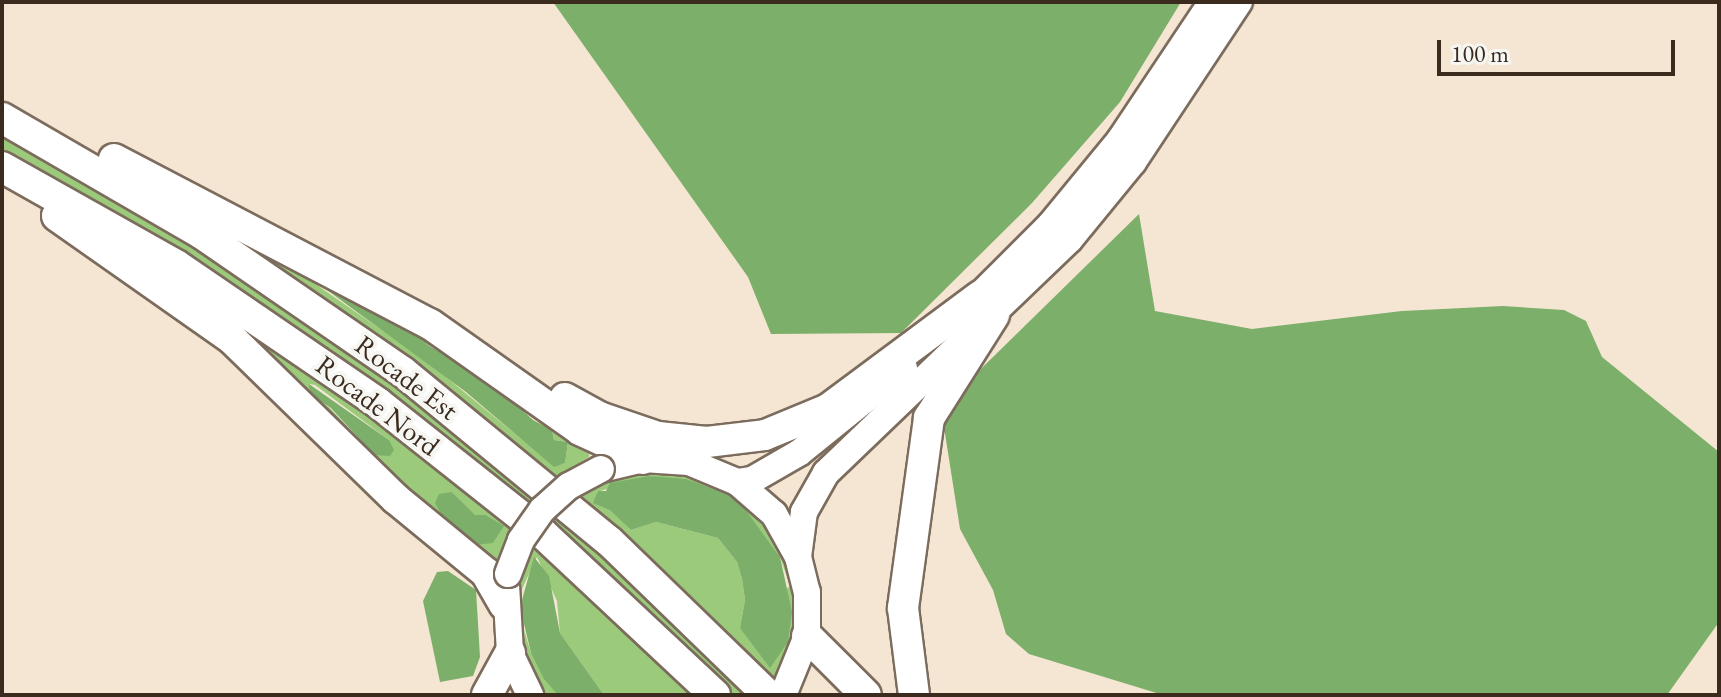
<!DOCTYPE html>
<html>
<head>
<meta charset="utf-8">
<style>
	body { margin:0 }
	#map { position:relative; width:1721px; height:697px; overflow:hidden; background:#f4e6d3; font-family:"EB Garamond",serif }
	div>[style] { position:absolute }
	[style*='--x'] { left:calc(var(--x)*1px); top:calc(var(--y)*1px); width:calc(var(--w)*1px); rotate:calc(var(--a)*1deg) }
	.green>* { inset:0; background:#9bcb7a; transform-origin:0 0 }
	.forest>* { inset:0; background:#7caf6a }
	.roads { filter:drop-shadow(2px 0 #7c6c5d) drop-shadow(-2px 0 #7c6c5d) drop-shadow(0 2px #7c6c5d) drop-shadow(0 -2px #7c6c5d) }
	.primary>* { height:26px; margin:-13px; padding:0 13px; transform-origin:13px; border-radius:13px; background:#fff }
	.highway>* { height:30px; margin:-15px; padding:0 15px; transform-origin:15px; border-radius:15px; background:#fff }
	.bridges { filter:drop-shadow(2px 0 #7c6c5d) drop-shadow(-2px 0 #7c6c5d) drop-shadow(0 2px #7c6c5d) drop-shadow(0 -2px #7c6c5d) }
	.primary-bridge>* { height:26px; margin:-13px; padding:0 13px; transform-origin:13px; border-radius:13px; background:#fff }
	span { translate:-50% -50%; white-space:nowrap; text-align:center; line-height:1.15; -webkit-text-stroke:8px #f6f6f2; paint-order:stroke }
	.street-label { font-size:28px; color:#3b2a1e }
	.frame { position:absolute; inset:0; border:4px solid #3b2a1e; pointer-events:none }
	.scale { position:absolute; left:1437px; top:40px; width:238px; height:36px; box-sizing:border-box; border:4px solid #3b2a1e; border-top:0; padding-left:10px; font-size:24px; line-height:28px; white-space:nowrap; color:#3b2a1e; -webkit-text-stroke:6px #f6f6f2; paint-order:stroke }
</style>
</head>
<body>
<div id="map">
	<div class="green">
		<i style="clip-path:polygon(2px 131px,164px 223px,369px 361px,536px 494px,525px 506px,72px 190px,2px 151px)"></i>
		<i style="clip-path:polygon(evenodd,196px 212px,354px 290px,460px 352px,590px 446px,589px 457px,557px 476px,410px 358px,196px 212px,319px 273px,368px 300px,377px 311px,405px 323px,426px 345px,457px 353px,466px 369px,552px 429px,554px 440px,568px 442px,565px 463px,554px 466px,429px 363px,314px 283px,319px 273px)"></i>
		<i style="clip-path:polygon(evenodd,159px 272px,338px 394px,510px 527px,497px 560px,449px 531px,159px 272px,310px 384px,315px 385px,389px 440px,374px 455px,330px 408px,310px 395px,310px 384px,159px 272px,452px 492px,475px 516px,486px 515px,503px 526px,495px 537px,476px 545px,447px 525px,442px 514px,452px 492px)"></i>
		<i style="clip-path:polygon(evenodd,647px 471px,688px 474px,728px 489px,781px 545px,796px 596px,795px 647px,775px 681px,582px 497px,613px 475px,647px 471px,649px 476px,710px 486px,742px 506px,780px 557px,790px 586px,740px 628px,745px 600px,742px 579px,737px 562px,718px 538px,656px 522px,631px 530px,597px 492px,649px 476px)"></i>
		<i style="left:559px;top:513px;width:266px;height:16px;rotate:43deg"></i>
		<i style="clip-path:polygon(535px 547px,585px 592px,694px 695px,604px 695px,560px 633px,557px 601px,537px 557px,521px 591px,522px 623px,531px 653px,558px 695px,543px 695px,520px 649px,517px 581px)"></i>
	</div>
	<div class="forest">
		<i style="clip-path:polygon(553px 2px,1181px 2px,1120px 102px,1032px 203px,901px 333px,771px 334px,748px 277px)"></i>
		<i style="clip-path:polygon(1139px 214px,1155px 311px,1252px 329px,1402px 311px,1503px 306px,1564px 310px,1586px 321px,1602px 357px,1719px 452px,1719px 622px,1667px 695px,1163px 695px,1029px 654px,1006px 634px,993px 590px,960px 529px,941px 408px)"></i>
		<i style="clip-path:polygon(312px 279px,422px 336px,426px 344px,490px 381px,533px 420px,552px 430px,554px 440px,568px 442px,565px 463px,554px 467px,466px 392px)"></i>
		<i style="clip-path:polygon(309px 384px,389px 440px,394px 450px,390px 456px,374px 455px,331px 408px,310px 395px)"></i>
		<i style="clip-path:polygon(649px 476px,686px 479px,726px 493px,742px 505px,780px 557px,792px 612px,788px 642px,770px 668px,740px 628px,745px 600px,742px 579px,737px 562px,718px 538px,656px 522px,631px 530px,610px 510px,593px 503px,598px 491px,606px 491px,610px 483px)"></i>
		<i style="clip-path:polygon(452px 492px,475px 515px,486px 515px,504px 526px,493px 543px,475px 545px,447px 525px,435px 503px,439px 494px)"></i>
		<i style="clip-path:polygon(534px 557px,549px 576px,560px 633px,604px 695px,558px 695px,544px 679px,531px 653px,520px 607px)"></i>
		<i style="clip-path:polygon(448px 571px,476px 590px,480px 657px,473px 676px,440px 682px,423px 601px,437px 572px)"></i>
	</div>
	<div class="roads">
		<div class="primary">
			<i style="--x:964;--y:311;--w:123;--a:-45"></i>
			<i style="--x:1051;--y:224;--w:109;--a:-50.6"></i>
			<i style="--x:1120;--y:140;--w:166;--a:-56.3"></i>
			<i style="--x:601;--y:469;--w:43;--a:-13.4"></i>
			<i style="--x:643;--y:459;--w:46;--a:3.7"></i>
			<i style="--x:689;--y:462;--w:52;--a:22.6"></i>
			<i style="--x:737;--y:482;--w:49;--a:40.9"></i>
			<i style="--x:774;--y:514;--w:49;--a:60.8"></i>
			<i style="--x:798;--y:557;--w:36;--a:76"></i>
			<i style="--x:807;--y:592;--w:44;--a:90"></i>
			<i style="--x:807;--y:636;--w:64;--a:112.1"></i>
			<i style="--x:737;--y:482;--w:15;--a:-8"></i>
			<i style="--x:752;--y:480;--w:54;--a:-29.9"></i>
			<i style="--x:799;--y:453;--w:135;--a:-39"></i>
			<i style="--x:798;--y:557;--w:45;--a:-82.4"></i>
			<i style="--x:804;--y:512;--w:45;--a:-60.6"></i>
			<i style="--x:826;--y:473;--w:338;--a:-43.8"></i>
			<i style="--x:1070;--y:239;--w:99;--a:-50.7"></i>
			<i style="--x:1133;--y:162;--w:192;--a:-56.5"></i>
			<i style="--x:506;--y:585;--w:68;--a:86.6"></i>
			<i style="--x:510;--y:653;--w:47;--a:64.5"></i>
		</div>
		<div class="highway">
			<i style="--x:2;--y:118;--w:231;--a:30.1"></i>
			<i style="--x:202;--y:234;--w:244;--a:34.5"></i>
			<i style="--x:403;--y:372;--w:266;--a:39.4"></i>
			<i style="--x:609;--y:541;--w:221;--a:44.1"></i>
			<i style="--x:114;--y:159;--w:356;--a:27.6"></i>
			<i style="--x:430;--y:324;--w:184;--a:35.2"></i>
			<i style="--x:580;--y:430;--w:69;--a:24.7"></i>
			<i style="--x:2;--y:167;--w:200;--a:29.4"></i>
			<i style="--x:176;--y:265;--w:245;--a:34.3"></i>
			<i style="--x:378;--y:403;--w:209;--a:38.4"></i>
			<i style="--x:542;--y:533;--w:237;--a:43.1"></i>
			<i style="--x:57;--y:216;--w:214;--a:35.1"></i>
			<i style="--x:232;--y:339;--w:229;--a:44.3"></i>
			<i style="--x:396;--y:499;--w:117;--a:39.4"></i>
			<i style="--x:486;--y:573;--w:36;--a:60"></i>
			<i style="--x:565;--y:398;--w:39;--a:29"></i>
			<i style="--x:599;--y:417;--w:62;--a:18.7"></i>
			<i style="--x:658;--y:437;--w:49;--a:5.8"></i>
			<i style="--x:707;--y:442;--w:58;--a:-6.9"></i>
			<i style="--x:765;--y:435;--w:68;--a:-22.4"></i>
			<i style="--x:828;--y:409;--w:189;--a:-36.6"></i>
			<i style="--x:807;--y:636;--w:83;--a:45"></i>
			<i style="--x:487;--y:695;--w:48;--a:-61.3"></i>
			<i style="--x:914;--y:695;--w:88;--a:-97.2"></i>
			<i style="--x:903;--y:608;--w:192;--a:-82.2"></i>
			<i style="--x:929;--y:418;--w:122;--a:-57.7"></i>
		</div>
	</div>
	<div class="bridges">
		<div class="primary-bridge">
			<i style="--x:508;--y:574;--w:36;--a:-69"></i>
			<i style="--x:521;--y:540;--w:37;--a:-55"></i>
			<i style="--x:542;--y:510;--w:36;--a:-42"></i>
			<i style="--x:569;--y:486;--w:36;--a:-28"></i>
		</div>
	</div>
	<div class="street-label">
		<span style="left:407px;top:377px;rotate:37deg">Rocade Est</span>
		<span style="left:378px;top:405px;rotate:37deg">Rocade Nord</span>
	</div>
	<div class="frame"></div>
	<div class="scale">100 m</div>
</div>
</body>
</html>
